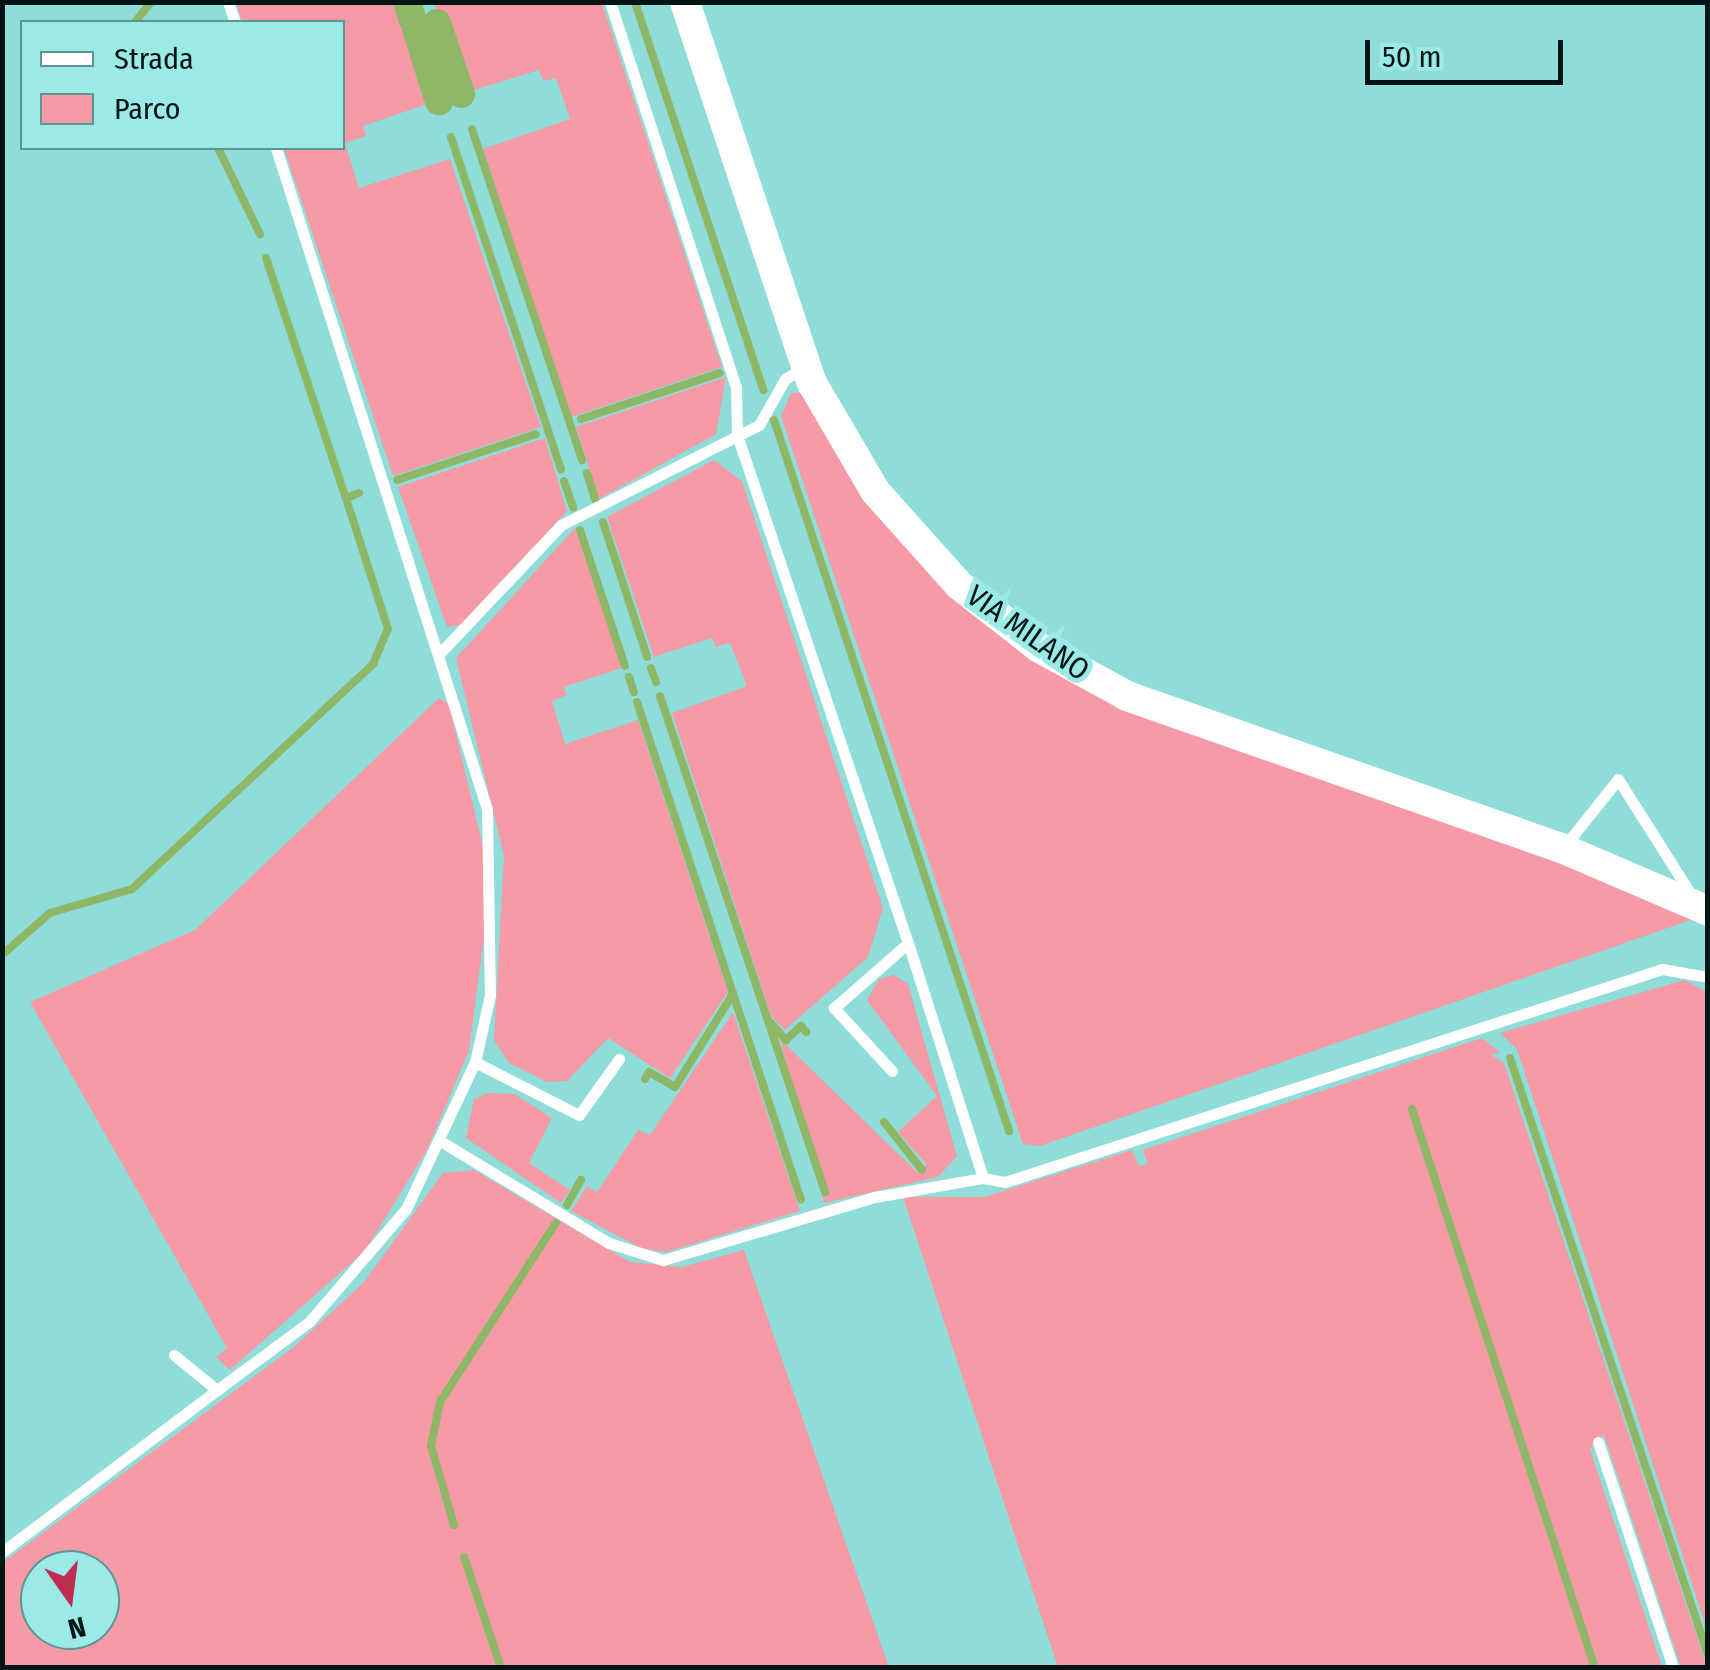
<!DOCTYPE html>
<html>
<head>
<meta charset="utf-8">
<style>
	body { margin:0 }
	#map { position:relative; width:1710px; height:1670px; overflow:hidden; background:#8eddd9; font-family:"Fira Sans Condensed",sans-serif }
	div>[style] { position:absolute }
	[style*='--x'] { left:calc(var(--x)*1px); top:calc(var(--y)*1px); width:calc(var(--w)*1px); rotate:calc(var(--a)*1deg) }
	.green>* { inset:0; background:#f69aa6 }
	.stream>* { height:8px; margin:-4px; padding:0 4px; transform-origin:4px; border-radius:4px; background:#8eb768 }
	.canal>* { height:28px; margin:-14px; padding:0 14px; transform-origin:14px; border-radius:14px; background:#8eb768 }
	.lane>* { height:11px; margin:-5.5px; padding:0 5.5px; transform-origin:5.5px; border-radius:5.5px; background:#fff }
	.secondary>* { height:30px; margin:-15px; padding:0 15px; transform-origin:15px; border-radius:15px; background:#fff }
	span { translate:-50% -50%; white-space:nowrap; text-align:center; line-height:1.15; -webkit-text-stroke:10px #9beae6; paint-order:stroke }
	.street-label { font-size:30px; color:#001514 }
	.frame { position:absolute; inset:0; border:5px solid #001514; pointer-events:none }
	.legend { position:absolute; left:20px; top:20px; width:325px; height:130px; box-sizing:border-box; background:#9beae6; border:2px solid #5d9592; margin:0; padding:12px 18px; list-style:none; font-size:30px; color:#001514 }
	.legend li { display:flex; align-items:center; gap:20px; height:50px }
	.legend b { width:50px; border:2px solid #5d9592 }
	.north { position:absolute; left:20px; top:1550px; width:100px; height:100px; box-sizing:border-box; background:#9beae6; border:2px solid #5d9592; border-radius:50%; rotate:166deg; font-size:28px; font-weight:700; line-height:40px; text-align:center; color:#001514 }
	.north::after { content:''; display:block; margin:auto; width:35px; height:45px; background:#bd2d52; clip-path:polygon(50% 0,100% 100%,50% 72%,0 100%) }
	.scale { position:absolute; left:1365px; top:40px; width:198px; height:45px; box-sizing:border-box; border:5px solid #001514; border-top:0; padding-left:12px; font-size:30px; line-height:35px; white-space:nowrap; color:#001514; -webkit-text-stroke:8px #9beae6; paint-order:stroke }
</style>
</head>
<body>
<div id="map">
	<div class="green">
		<i style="clip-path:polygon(236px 3px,400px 3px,433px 102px,363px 126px,366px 136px,345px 143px,359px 188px,450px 159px,541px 427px,393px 476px,284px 148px,342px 148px,342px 22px,242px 22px)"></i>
		<i style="clip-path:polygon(434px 3px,602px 3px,722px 367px,571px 417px,483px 149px,570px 119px,556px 78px,543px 81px,539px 70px,464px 93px)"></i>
		<i style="clip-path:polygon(726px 377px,716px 434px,599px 499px,576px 427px)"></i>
		<i style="clip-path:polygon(808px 392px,846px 468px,945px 587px,1259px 750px,1665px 902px,1691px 920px,1040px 1146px,1023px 1144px,781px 416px,791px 393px)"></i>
		<i style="clip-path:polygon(545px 438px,567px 511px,461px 625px,447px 627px,398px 487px)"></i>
		<i style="clip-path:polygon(714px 460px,742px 481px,883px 908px,868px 957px,785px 1030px,771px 1016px,672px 713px,747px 686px,730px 643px,716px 647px,712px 638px,654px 657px,607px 517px)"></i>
		<i style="clip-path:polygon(575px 528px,622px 668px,564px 687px,567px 695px,552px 701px,565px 744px,638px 720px,728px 992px,670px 1078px,608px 1038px,567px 1081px,547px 1082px,509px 1063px,494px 1040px,504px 856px,456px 658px)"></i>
		<i style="clip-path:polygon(439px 698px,449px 704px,483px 847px,488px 907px,469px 1051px,427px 1150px,365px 1251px,230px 1370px,216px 1357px,227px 1348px,30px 1002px,195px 930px)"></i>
		<i style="clip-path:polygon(894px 975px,908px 984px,957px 1156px,938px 1177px,824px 1203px,780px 1039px,918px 1173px,927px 1165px,898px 1132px,937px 1096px,867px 1000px,879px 979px)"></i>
		<i style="clip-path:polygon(1685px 980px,1708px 993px,1707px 1630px,1517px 1049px,1500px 1033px)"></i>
		<i style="clip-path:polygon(733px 1012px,800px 1211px,667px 1252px,643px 1249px,571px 1211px,587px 1186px,597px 1192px,638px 1130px,650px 1135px)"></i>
		<i style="clip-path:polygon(1482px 1038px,1500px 1052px,1491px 1055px,1504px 1063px,1707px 1667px,1681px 1667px,1604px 1435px,1590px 1449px,1662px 1667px,1058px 1667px,903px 1197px,985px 1197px,1132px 1150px,1139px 1166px,1148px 1164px,1143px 1150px)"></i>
		<i style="clip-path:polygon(488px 1093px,515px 1094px,552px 1118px,529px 1163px,570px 1190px,561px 1203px,466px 1138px,474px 1099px)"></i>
		<i style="clip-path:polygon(evenodd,474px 1170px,630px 1262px,682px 1267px,744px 1250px,889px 1667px,3px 1667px,2px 1563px,294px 1347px,364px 1282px,443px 1173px,474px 1170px,40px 1570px,100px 1570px,100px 1630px,40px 1630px,40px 1570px)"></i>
	</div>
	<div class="stream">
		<i style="--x:635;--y:2;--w:409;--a:71.7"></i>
		<i style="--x:135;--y:22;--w:26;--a:-51"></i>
		<i style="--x:472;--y:129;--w:349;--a:71.6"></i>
		<i style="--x:451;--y:137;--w:350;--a:71.7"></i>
		<i style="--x:218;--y:148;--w:96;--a:64"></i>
		<i style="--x:266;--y:258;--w:253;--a:71.6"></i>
		<i style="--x:346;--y:498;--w:14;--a:-21"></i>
		<i style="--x:581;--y:419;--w:146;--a:-18.3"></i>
		<i style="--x:774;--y:420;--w:749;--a:71.71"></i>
		<i style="--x:587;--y:473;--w:28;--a:73"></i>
		<i style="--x:397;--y:480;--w:146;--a:-18.3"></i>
		<i style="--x:564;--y:481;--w:28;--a:71"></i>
		<i style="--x:603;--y:522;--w:142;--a:71.9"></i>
		<i style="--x:580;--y:530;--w:143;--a:71.7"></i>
		<i style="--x:651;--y:668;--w:15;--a:70"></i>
		<i style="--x:629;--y:677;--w:16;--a:72"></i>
		<i style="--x:660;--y:696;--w:523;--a:71.6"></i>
		<i style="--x:637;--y:702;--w:524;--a:71.77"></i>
		<i style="--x:2;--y:955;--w:64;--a:-41.2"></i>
		<i style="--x:50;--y:913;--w:85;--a:-16.3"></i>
		<i style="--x:132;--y:889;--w:330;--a:-43"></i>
		<i style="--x:373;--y:664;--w:38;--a:-67"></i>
		<i style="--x:388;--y:629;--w:138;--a:-107.8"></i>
		<i style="--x:771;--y:1023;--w:23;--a:49"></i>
		<i style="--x:786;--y:1040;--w:21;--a:-43"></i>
		<i style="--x:801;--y:1026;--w:8;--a:50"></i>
		<i style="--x:1510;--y:1058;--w:629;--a:71.65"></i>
		<i style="--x:645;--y:1079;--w:8;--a:-60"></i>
		<i style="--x:649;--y:1072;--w:30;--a:30"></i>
		<i style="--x:675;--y:1087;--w:110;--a:-58.1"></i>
		<i style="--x:1412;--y:1109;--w:588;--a:71.87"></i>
		<i style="--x:884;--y:1122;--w:61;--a:51.6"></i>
		<i style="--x:567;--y:1205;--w:29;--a:-61"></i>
		<i style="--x:454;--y:1525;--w:82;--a:-106.2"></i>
		<i style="--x:431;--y:1446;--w:45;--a:-78.4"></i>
		<i style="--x:440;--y:1402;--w:213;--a:-57.1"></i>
		<i style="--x:464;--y:1557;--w:117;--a:71.6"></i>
	</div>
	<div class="canal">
		<i style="--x:407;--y:2;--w:17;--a:73"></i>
		<i style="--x:437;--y:23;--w:75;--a:71.3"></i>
		<i style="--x:416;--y:29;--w:76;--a:72.3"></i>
	</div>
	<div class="lane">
		<i style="--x:228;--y:2;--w:21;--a:71"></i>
		<i style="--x:610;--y:2;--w:405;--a:71.9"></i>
		<i style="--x:736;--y:387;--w:48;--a:88.8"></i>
		<i style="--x:737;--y:435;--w:536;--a:71.4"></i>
		<i style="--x:276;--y:148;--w:694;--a:72.3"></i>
		<i style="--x:487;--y:809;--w:186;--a:89.1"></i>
		<i style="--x:490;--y:995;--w:69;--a:102.6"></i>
		<i style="--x:475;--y:1062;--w:117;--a:27"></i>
		<i style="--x:579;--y:1115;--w:69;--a:-54.5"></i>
		<i style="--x:441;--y:652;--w:175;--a:-46.6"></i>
		<i style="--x:561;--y:525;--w:222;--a:-26.8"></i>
		<i style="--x:759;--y:425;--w:53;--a:-60.5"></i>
		<i style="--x:785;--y:379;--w:23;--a:-31"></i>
		<i style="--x:1563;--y:848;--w:88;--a:-51.4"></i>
		<i style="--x:1618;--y:779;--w:138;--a:57.7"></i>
		<i style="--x:892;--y:1071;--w:86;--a:-132.6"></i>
		<i style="--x:834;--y:1008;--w:98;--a:-41.3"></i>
		<i style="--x:908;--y:943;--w:247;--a:72.3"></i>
		<i style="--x:983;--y:1178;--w:22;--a:10"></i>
		<i style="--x:1005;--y:1182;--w:691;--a:-17.96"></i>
		<i style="--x:1662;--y:969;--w:47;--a:9.9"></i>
		<i style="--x:442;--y:1142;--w:195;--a:31.2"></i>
		<i style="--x:609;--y:1243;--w:57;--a:17.5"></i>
		<i style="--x:663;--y:1260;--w:221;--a:-16.6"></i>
		<i style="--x:875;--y:1197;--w:110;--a:-10"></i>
		<i style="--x:174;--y:1355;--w:55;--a:39.1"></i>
		<i style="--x:217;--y:1390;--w:114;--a:-36.5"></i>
		<i style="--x:309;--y:1322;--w:149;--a:-49.4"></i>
		<i style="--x:406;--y:1209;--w:162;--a:-64.9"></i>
		<i style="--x:1598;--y:1442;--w:238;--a:71.6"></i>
		<i style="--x:2;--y:1552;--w:269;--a:-37"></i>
	</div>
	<div class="secondary">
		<i style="--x:685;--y:2;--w:402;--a:71.6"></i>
		<i style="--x:812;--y:383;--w:125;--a:59.7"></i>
		<i style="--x:875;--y:491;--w:126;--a:48.2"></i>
		<i style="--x:959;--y:585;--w:100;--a:38.1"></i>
		<i style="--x:1038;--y:647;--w:102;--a:28.8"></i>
		<i style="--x:1127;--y:696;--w:458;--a:19.3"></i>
		<i style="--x:1559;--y:847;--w:162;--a:23.2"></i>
	</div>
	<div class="street-label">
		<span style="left:1028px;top:633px;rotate:35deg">VIA MILANO</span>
	</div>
	<div class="frame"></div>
	<ul class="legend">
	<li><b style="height:12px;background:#fff"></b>Strada</li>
	<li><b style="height:28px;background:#f69aa6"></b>Parco</li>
	</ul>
	<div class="north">N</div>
	<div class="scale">50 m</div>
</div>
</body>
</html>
